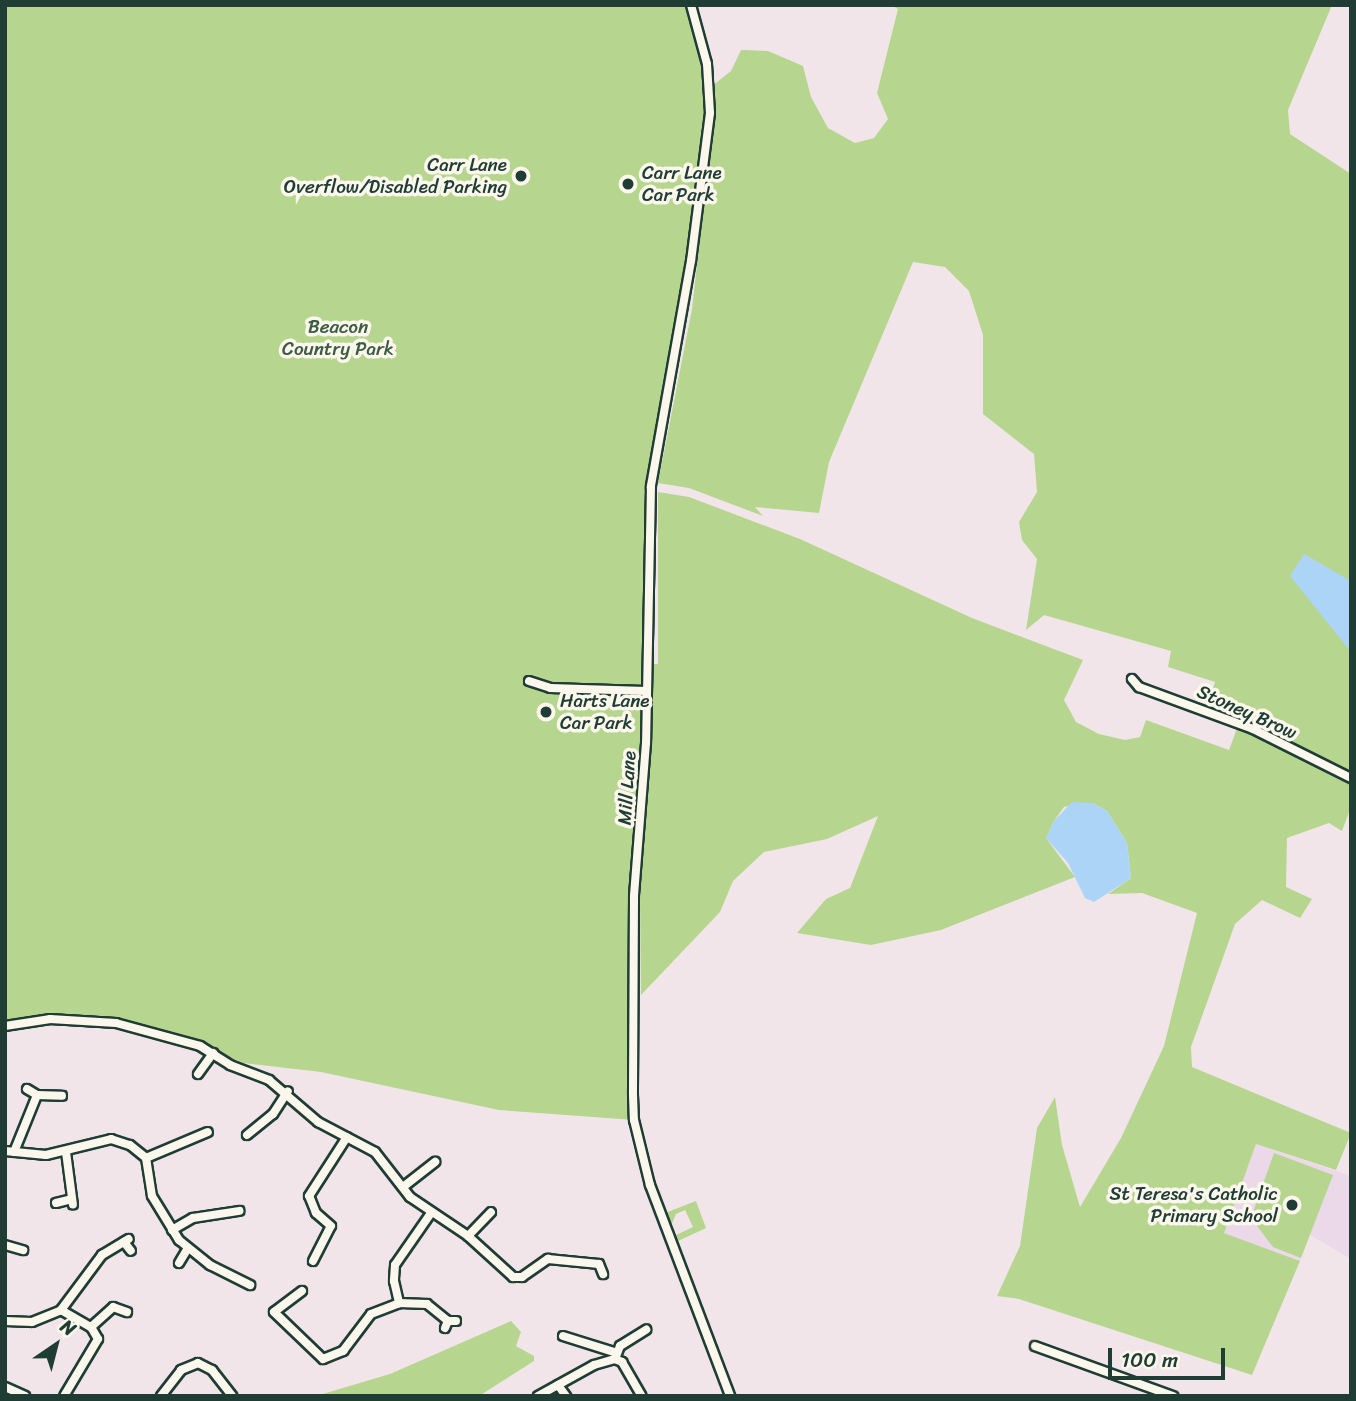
<!DOCTYPE html>
<html>
<head>
<meta charset="utf-8">
<style>
	body { margin:0 }
	#map { position:relative; width:1356px; height:1401px; overflow:hidden; background:#f2e5ea; font-family:Sriracha,sans-serif }
	div>[style] { position:absolute }
	[style*='--x'] { left:calc(var(--x)*1px); top:calc(var(--y)*1px); width:calc(var(--w)*1px); rotate:calc(var(--a)*1deg) }
	.built>* { inset:0; background:#ebd8e9 }
	.green>* { inset:0; background:#b6d68f }
	.water>* { inset:0; background:#abd4f6 }
	.roads { filter:drop-shadow(2px 0 #1f3d34) drop-shadow(-2px 0 #1f3d34) drop-shadow(0 2px #1f3d34) drop-shadow(0 -2px #1f3d34) }
	.minor>* { height:8px; margin:-4px; padding:0 4px; transform-origin:4px; border-radius:4px; background:#fbf7ec }
	.dots>* { width:19px; height:19px; translate:-50% -50%; box-sizing:border-box; border:4px solid #fbf7ec; border-radius:50% }
	span { translate:-50% -50%; white-space:nowrap; text-align:center; line-height:1.15; -webkit-text-stroke:7px #fbf7ec; paint-order:stroke }
	.poi-label { font-size:19px; color:#1f3d34 }
	.right { translate:-100% -50%; text-align:right }
	.left { translate:0 -50%; text-align:left }
	.park-label { font-size:19px; color:#3d5c46 }
	.street-label { font-size:19px; color:#1f3d34 }
	.frame { position:absolute; inset:0; border:7px solid #1f3d34; pointer-events:none }
	.north { position:absolute; left:21px; top:1310px; width:70px; height:70px; -webkit-text-stroke:5px #fbf7ec; paint-order:stroke; rotate:35deg; font-size:19px; font-weight:700; line-height:28px; text-align:center; color:#1f3d34 }
	.north::after { content:''; display:block; margin:auto; width:24px; height:32px; background:#1f3d34; clip-path:polygon(50% 0,100% 100%,50% 72%,0 100%) }
	.scale { position:absolute; left:1108px; top:1348px; width:117px; height:32px; box-sizing:border-box; border:4px solid #1f3d34; border-top:0; padding-left:9px; font-size:21px; line-height:24px; white-space:nowrap; color:#1f3d34; -webkit-text-stroke:5px #fbf7ec; paint-order:stroke }
</style>
</head>
<body>
<div id="map">
	<div class="built">
		<i style="clip-path:polygon(1256px 1144px,1351px 1176px,1351px 1259px,1310px 1235px,1300px 1261px,1224px 1233px)"></i>
	</div>
	<div class="green">
		<i style="clip-path:polygon(5px 5px,691px 5px,708px 81px,710px 113px,691px 261px,651px 486px,646px 743px,634px 897px,634px 1120px,499px 1110px,321px 1072px,244px 1063px,200px 1046px,83px 1019px,5px 1028px)"></i>
		<i style="clip-path:polygon(891px 5px,1332px 5px,1288px 110px,1290px 134px,1351px 174px,1351px 807px,1342px 831px,1329px 823px,1287px 838px,1286px 887px,1312px 899px,1300px 918px,1262px 900px,1235px 924px,1191px 1047px,1192px 1067px,1351px 1133px,1336px 1170px,1256px 1144px,1224px 1233px,1300px 1261px,1252px 1375px,1019px 1299px,997px 1296px,1020px 1246px,1037px 1128px,1055px 1097px,1062px 1145px,1080px 1207px,1121px 1138px,1164px 1046px,1197px 913px,1142px 893px,1108px 894px,1131px 878px,1127px 843px,1107px 811px,1093px 803px,1064px 807px,1054px 821px,1046px 838px,1075px 877px,941px 930px,871px 945px,797px 933px,826px 899px,850px 888px,878px 816px,827px 839px,764px 852px,733px 881px,720px 912px,641px 995px,640px 897px,651px 743px,651px 664px,658px 664px,658px 492px,689px 497px,800px 539px,972px 618px,1083px 660px,1064px 700px,1076px 722px,1099px 734px,1125px 740px,1140px 737px,1146px 720px,1229px 750px,1239px 723px,1206px 709px,1215px 682px,1168px 667px,1171px 651px,1044px 615px,1026px 630px,1037px 559px,1022px 540px,1019px 522px,1037px 492px,1034px 454px,983px 414px,983px 335px,969px 291px,945px 267px,913px 262px,829px 462px,819px 513px,755px 507px,763px 516px,689px 488px,658px 483px,692px 309px,714px 114px,712px 86px,731px 71px,741px 50px,768px 51px,803px 66px,811px 97px,828px 128px,855px 143px,874px 138px,888px 119px,877px 93px,898px 9px)"></i>
		<i style="clip-path:polygon(1274px 1153px,1333px 1175px,1301px 1258px,1273px 1247px,1251px 1218px)"></i>
		<i style="clip-path:polygon(696px 1201px,706px 1228px,676px 1242px,674px 1236px,693px 1227px,685px 1210px,676px 1214px,670px 1228px,665px 1213px)"></i>
		<i style="clip-path:polygon(511px 1321px,521px 1332px,516px 1346px,534px 1356px,534px 1361px,479px 1396px,316px 1396px,390px 1374px)"></i>
	</div>
	<div class="water">
		<i style="clip-path:polygon(1304px 554px,1351px 581px,1351px 652px,1290px 576px)"></i>
		<i style="clip-path:polygon(1072px 802px,1093px 803px,1107px 811px,1127px 843px,1131px 878px,1094px 902px,1085px 898px,1068px 863px,1046px 838px,1054px 821px)"></i>
	</div>
	<div class="roads">
		<div class="minor">
			<i style="--x:691;--y:5;--w:61;--a:74.8"></i>
			<i style="--x:707;--y:64;--w:49;--a:86.5"></i>
			<i style="--x:710;--y:113;--w:149;--a:97.3"></i>
			<i style="--x:691;--y:261;--w:229;--a:100.1"></i>
			<i style="--x:651;--y:486;--w:257;--a:91.1"></i>
			<i style="--x:646;--y:743;--w:154;--a:94.5"></i>
			<i style="--x:634;--y:897;--w:198;--a:90.3"></i>
			<i style="--x:633;--y:1095;--w:25;--a:88"></i>
			<i style="--x:634;--y:1120;--w:67;--a:76.2"></i>
			<i style="--x:650;--y:1185;--w:226;--a:69.2"></i>
			<i style="--x:1132;--y:679;--w:11;--a:49"></i>
			<i style="--x:1139;--y:687;--w:121;--a:20.2"></i>
			<i style="--x:1253;--y:729;--w:110;--a:26.6"></i>
			<i style="--x:529;--y:681;--w:22;--a:18"></i>
			<i style="--x:550;--y:688;--w:96;--a:1.8"></i>
			<i style="--x:5;--y:1026;--w:46;--a:-8.8"></i>
			<i style="--x:50;--y:1019;--w:66;--a:3.5"></i>
			<i style="--x:116;--y:1023;--w:87;--a:15.3"></i>
			<i style="--x:200;--y:1046;--w:36;--a:32"></i>
			<i style="--x:230;--y:1065;--w:42;--a:21"></i>
			<i style="--x:269;--y:1080;--w:65;--a:40.6"></i>
			<i style="--x:318;--y:1122;--w:64;--a:27.8"></i>
			<i style="--x:375;--y:1152;--w:57;--a:52.1"></i>
			<i style="--x:410;--y:1197;--w:70;--a:33.9"></i>
			<i style="--x:468;--y:1236;--w:61;--a:42.3"></i>
			<i style="--x:513;--y:1277;--w:9;--a:0"></i>
			<i style="--x:522;--y:1277;--w:32;--a:-35"></i>
			<i style="--x:548;--y:1259;--w:51;--a:5.6"></i>
			<i style="--x:599;--y:1264;--w:11;--a:68"></i>
			<i style="--x:198;--y:1074;--w:26;--a:-54"></i>
			<i style="--x:27;--y:1089;--w:12;--a:31"></i>
			<i style="--x:37;--y:1095;--w:25;--a:2"></i>
			<i style="--x:247;--y:1135;--w:33;--a:-39"></i>
			<i style="--x:273;--y:1114;--w:27;--a:-57"></i>
			<i style="--x:5;--y:1151;--w:41;--a:5.6"></i>
			<i style="--x:46;--y:1155;--w:67;--a:-13.8"></i>
			<i style="--x:111;--y:1139;--w:20;--a:18"></i>
			<i style="--x:130;--y:1145;--w:21;--a:39"></i>
			<i style="--x:146;--y:1158;--w:38;--a:81"></i>
			<i style="--x:152;--y:1196;--w:52;--a:58.5"></i>
			<i style="--x:179;--y:1240;--w:40;--a:39"></i>
			<i style="--x:210;--y:1265;--w:45;--a:26.6"></i>
			<i style="--x:14;--y:1152;--w:61;--a:-68"></i>
			<i style="--x:66;--y:1152;--w:53;--a:82.5"></i>
			<i style="--x:146;--y:1158;--w:67;--a:-22.8"></i>
			<i style="--x:403;--y:1187;--w:41;--a:-38"></i>
			<i style="--x:56;--y:1203;--w:16;--a:-14"></i>
			<i style="--x:431;--y:1213;--w:63;--a:124.7"></i>
			<i style="--x:395;--y:1265;--w:16;--a:94"></i>
			<i style="--x:394;--y:1281;--w:23;--a:77"></i>
			<i style="--x:399;--y:1303;--w:28;--a:2"></i>
			<i style="--x:427;--y:1304;--w:27;--a:39"></i>
			<i style="--x:172;--y:1230;--w:24;--a:-30"></i>
			<i style="--x:193;--y:1218;--w:47;--a:-8.7"></i>
			<i style="--x:468;--y:1236;--w:33;--a:-46"></i>
			<i style="--x:124;--y:1242;--w:11;--a:52"></i>
			<i style="--x:5;--y:1245;--w:19;--a:16"></i>
			<i style="--x:313;--y:1261;--w:39;--a:-63"></i>
			<i style="--x:331;--y:1226;--w:20;--a:-139"></i>
			<i style="--x:316;--y:1213;--w:18;--a:-112"></i>
			<i style="--x:309;--y:1196;--w:70;--a:-57.2"></i>
			<i style="--x:179;--y:1263;--w:17;--a:-59"></i>
			<i style="--x:302;--y:1291;--w:35;--a:143"></i>
			<i style="--x:274;--y:1312;--w:68;--a:43.8"></i>
			<i style="--x:323;--y:1359;--w:22;--a:-22"></i>
			<i style="--x:343;--y:1351;--w:46;--a:-52.9"></i>
			<i style="--x:371;--y:1314;--w:30;--a:-21"></i>
			<i style="--x:61;--y:1310;--w:34;--a:30"></i>
			<i style="--x:91;--y:1327;--w:14;--a:60"></i>
			<i style="--x:98;--y:1339;--w:66;--a:120.8"></i>
			<i style="--x:5;--y:1321;--w:27;--a:2"></i>
			<i style="--x:32;--y:1322;--w:31;--a:-22"></i>
			<i style="--x:61;--y:1310;--w:69;--a:-53.3"></i>
			<i style="--x:102;--y:1255;--w:31;--a:-31"></i>
			<i style="--x:91;--y:1327;--w:30;--a:-42"></i>
			<i style="--x:113;--y:1307;--w:15;--a:20"></i>
			<i style="--x:445;--y:1328;--w:8;--a:-67"></i>
			<i style="--x:448;--y:1321;--w:8;--a:0"></i>
			<i style="--x:563;--y:1336;--w:53;--a:17.4"></i>
			<i style="--x:1035;--y:1346;--w:147;--a:19.9"></i>
			<i style="--x:615;--y:1359;--w:8;--a:23"></i>
			<i style="--x:622;--y:1362;--w:39;--a:60"></i>
			<i style="--x:558;--y:1385;--w:14;--a:54"></i>
			<i style="--x:5;--y:1387;--w:22;--a:24"></i>
			<i style="--x:161;--y:1396;--w:33;--a:-52"></i>
			<i style="--x:181;--y:1370;--w:18;--a:-22"></i>
			<i style="--x:198;--y:1363;--w:16;--a:27"></i>
			<i style="--x:212;--y:1370;--w:33;--a:52"></i>
			<i style="--x:538;--y:1396;--w:64;--a:-29"></i>
			<i style="--x:594;--y:1365;--w:22;--a:-16"></i>
			<i style="--x:615;--y:1359;--w:14;--a:-69"></i>
			<i style="--x:620;--y:1346;--w:31;--a:-32"></i>
		</div>
	</div>
	<div class="dots">
		<i style="left:521px;top:176px;background:#1f3d34"></i>
		<i style="left:628px;top:184px;background:#1f3d34"></i>
		<i style="left:546px;top:712px;background:#1f3d34"></i>
		<i style="left:1292px;top:1205px;background:#1f3d34"></i>
	</div>
	<div class="poi-label">
		<span class="right" style="left:507px;top:176px">Carr Lane<br>Overflow/Disabled Parking</span>
		<span class="left" style="left:642px;top:184px">Carr Lane<br>Car Park</span>
		<span class="left" style="left:560px;top:712px">Harts Lane<br>Car Park</span>
		<span class="right" style="left:1278px;top:1205px">St Teresa's Catholic<br>Primary School</span>
	</div>
	<div class="park-label">
		<span style="left:338px;top:338px">Beacon<br>Country Park</span>
	</div>
	<div class="street-label">
		<span style="left:1247px;top:712px;rotate:24deg">Stoney Brow</span>
		<span style="left:627px;top:788px;rotate:-86deg">Mill Lane</span>
	</div>
	<div class="frame"></div>
	<div class="north">N</div>
	<div class="scale">100 m</div>
</div>
</body>
</html>
